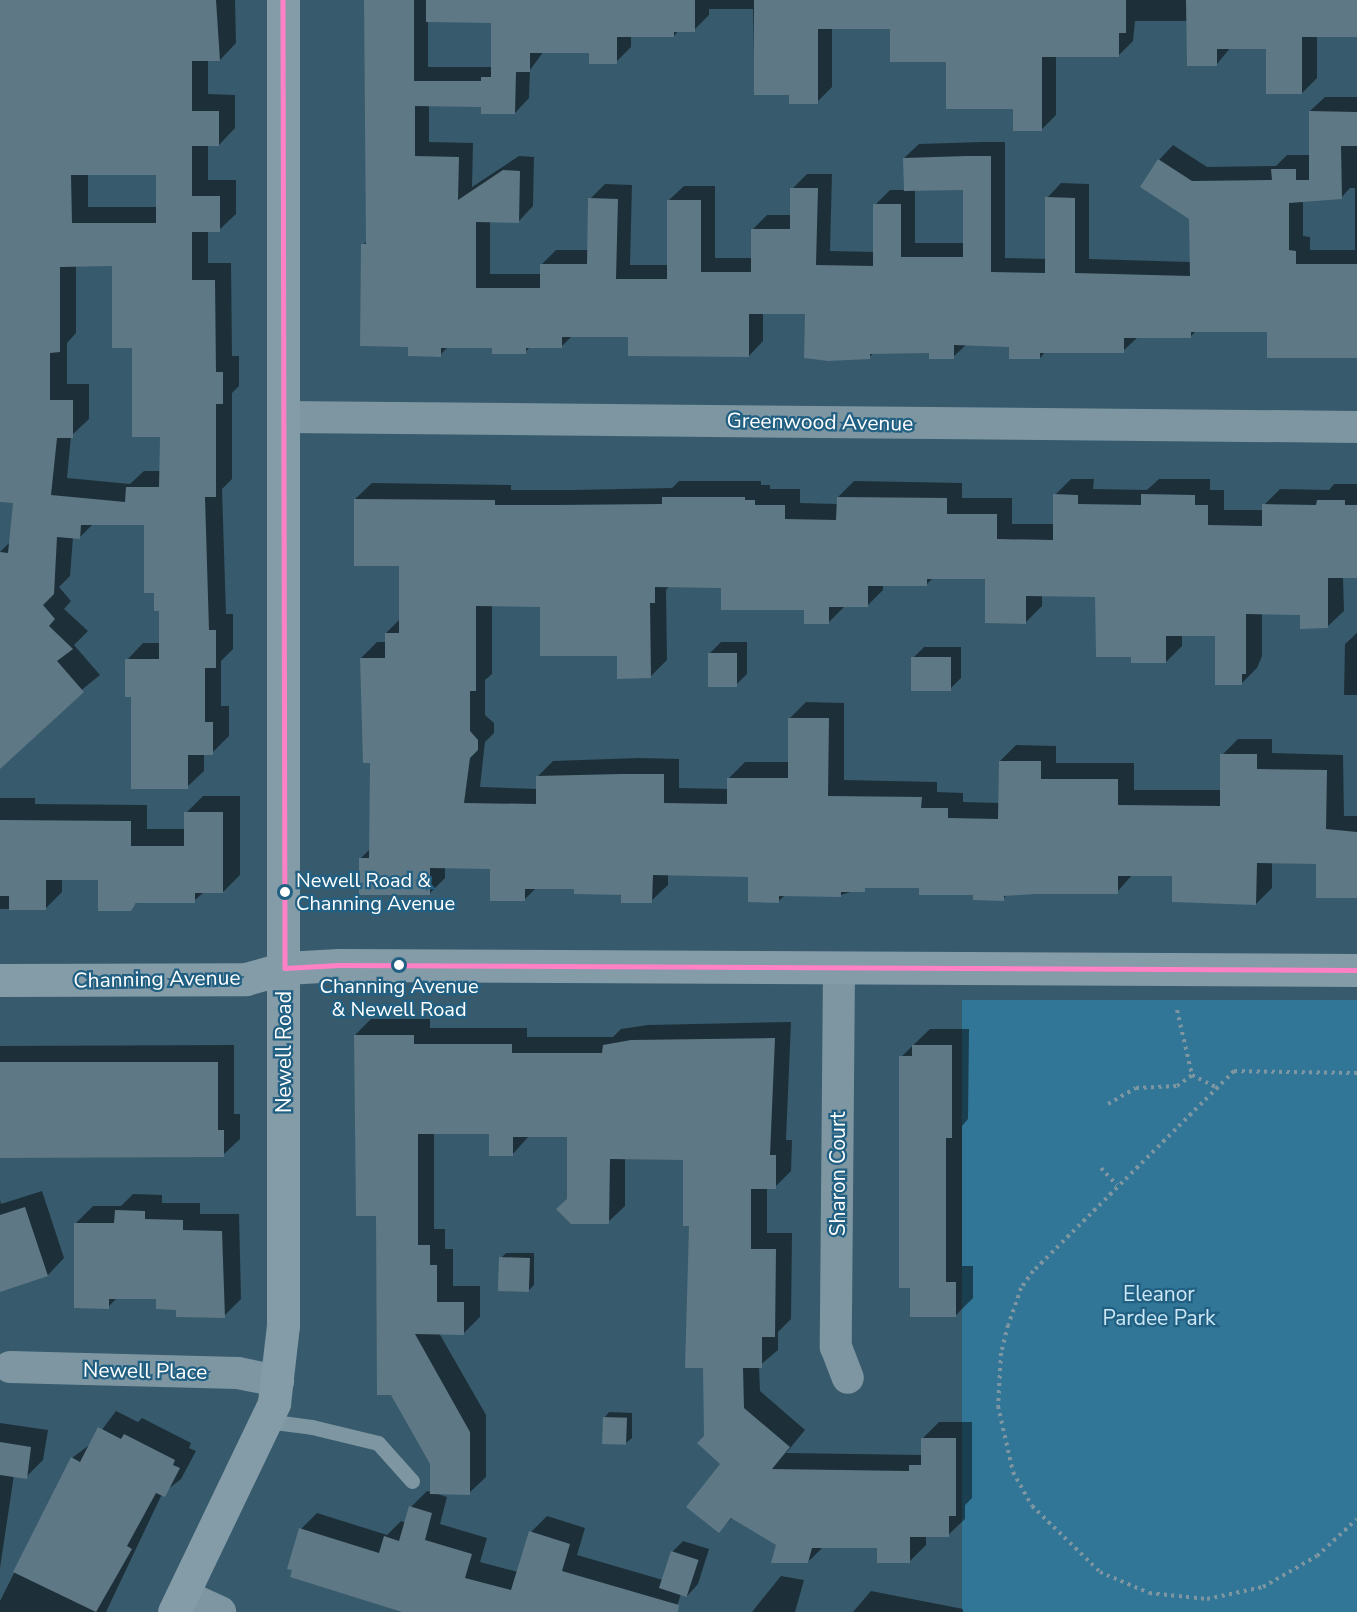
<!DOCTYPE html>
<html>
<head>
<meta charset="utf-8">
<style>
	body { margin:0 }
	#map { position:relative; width:1357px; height:1612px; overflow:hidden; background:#375a6c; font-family:"Nunito Sans",sans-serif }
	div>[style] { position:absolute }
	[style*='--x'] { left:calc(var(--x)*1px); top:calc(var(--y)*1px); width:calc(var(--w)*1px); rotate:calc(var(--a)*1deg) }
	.green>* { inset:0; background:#327697; transform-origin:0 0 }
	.shadow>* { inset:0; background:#0007 }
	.building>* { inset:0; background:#5e7886; transform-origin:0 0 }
	.path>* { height:4px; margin-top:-2px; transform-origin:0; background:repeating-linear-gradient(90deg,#7d96a2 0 3px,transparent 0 7.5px) }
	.lane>* { height:15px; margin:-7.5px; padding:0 7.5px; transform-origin:7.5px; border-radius:7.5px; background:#7d96a2 }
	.street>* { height:32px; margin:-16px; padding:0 16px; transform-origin:16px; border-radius:16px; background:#7d96a2 }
	.secondary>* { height:33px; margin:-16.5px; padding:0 16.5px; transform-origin:16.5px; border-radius:16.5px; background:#849ba8 }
	.bus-1>* { height:4.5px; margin:-2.25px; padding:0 2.25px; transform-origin:2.25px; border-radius:2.25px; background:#ff80c5 }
	.dots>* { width:16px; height:16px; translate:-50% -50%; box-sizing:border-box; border:3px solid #216082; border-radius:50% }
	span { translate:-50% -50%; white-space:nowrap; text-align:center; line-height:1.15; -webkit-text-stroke:4.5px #216082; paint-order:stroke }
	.bus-label { font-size:20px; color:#fff }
	.left { translate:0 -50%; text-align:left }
	.street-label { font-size:21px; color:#fff }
	.park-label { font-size:21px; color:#cce8f6 }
</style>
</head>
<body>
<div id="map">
	<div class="green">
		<i style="left:962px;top:1000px;width:395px;height:612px"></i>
	</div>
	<div class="shadow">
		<i style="clip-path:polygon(evenodd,0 0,235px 0,236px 43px,220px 60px,208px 60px,208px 94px,235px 95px,235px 128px,219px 145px,208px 145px,208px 180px,236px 180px,236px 214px,219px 230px,208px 230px,208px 263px,231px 263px,232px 356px,239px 356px,239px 386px,232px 393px,232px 479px,222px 489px,226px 614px,233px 614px,233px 649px,221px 661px,221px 706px,229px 706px,229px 736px,212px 753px,204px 753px,204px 771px,187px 787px,133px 696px,127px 660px,143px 643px,161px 643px,161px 609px,146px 523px,94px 523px,79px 538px,73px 537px,70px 576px,59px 587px,71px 601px,64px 609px,88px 631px,74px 645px,100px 675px,0 756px,0 552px,10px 542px,15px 502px,0 501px,0 0,88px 173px,158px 173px,158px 207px,88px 207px,88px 173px,0 0,76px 265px,113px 265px,162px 436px,161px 471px,144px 471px,130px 484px,67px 478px,71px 436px,89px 419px,89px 384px,67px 384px,67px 343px,76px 333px,76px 265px)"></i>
		<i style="clip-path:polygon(evenodd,366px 0,1357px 0,1357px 36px,1317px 36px,1317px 78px,1302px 93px,1268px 47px,1231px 47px,1217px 64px,1188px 21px,1135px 21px,1133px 41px,1118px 56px,1056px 56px,1056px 115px,1042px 129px,948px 60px,891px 27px,832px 27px,832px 87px,817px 102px,791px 93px,755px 93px,753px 9px,709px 9px,709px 15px,694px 30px,679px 30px,674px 36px,631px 36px,631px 47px,616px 62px,590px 51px,544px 51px,530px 70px,529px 98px,515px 113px,483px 105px,429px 105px,429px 142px,473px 143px,472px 187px,519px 156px,534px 157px,533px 206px,519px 221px,490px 221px,490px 274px,541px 274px,541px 265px,556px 250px,589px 250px,590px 199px,605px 184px,632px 185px,630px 265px,669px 265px,669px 200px,684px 186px,715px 186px,715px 258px,753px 258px,752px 230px,767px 215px,792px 215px,792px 189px,807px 174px,832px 174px,830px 251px,875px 252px,875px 205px,890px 190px,905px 190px,904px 158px,919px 144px,982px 142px,1005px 142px,1005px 258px,1047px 259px,1047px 198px,1061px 183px,1089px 184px,1089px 259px,1191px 262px,1190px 218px,1159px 160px,1173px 145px,1207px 167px,1276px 166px,1287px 155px,1310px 155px,1310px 111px,1325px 97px,1357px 97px,1357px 357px,1268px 330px,1197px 330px,1190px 337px,1138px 337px,1123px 351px,1046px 351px,1040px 358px,1010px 345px,967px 344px,953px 357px,931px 352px,874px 353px,869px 357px,807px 313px,763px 313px,763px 341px,749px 356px,629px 335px,573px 335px,561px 347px,530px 347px,525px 352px,493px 346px,449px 346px,440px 355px,409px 345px,363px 245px,368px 240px,366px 0,428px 21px,493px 22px,493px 67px,428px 67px,428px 21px,366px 0,965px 188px,964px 243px,915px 243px,915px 189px,965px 188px,366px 0,1350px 188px,1355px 188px,1355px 250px,1310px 250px,1310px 237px,1303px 236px,1303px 200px,1341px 198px,1350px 188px)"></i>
		<i style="clip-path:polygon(1071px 479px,1094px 479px,1093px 489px,1147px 490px,1159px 479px,1210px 479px,1210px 490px,1224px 490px,1224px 510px,1264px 510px,1264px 505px,1280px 489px,1329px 490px,1334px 484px,1357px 484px,1357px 576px,1343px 577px,1344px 611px,1327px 627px,1302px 613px,1262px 613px,1262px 656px,1257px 668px,1241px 684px,1216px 635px,1182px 635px,1182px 646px,1166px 662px,1132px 656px,1096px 595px,1042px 594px,1042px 606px,1026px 622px,987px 578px,933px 578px,927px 584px,883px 584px,883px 590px,867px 606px,845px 606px,828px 623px,806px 609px,722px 586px,670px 585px,666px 590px,667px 660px,651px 676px,542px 605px,492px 605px,492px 674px,485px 680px,485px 715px,494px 723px,494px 733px,485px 742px,480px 787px,537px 789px,537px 777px,553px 761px,639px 758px,679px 759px,679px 788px,729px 789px,729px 778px,745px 762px,789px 762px,790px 718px,806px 702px,844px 703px,844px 780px,937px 782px,937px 792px,963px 793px,963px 802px,999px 803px,1000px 761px,1016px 745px,1056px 746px,1056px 763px,1134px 763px,1134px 790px,1222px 790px,1222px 755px,1238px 739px,1272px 739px,1272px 753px,1343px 755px,1344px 816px,1357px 816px,1357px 897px,1318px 863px,1272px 862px,1272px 888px,1256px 904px,1173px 874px,1133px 874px,1117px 892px,1008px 894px,1003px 899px,921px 886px,869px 886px,841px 895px,785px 895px,779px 901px,750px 875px,668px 874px,668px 885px,651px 901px,576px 887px,537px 887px,524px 900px,492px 868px,445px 867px,445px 878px,429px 894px,361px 858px,371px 848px,371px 761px,361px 658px,377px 642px,386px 642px,386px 633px,400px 619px,400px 564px,355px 499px,372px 483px,511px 485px,511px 490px,573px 490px,672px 488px,679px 481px,761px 481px,761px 485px,770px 485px,770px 489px,800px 489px,800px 503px,838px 504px,838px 497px,854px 481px,962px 483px,962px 498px,1012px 498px,1012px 524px,1054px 524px,1055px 495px)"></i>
		<i style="clip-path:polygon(1357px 633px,1357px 695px,1344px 695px,1345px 644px)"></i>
		<i style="clip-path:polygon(721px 642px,747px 642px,747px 674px,736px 685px,710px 653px)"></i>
		<i style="clip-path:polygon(924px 647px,961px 647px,961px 678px,950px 689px,913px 658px)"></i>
		<i style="clip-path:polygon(203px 796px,240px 796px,240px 875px,223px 892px,204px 892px,194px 901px,139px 901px,130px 909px,100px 878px,62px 878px,62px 892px,45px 909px,0 909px,0 798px,35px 798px,35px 804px,147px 805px,147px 829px,186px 829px,186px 813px)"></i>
		<i style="clip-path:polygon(371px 1019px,430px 1019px,430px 1028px,527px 1028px,527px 1037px,613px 1037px,621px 1029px,648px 1025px,791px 1022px,786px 1140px,792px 1140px,791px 1171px,775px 1187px,767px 1187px,767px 1233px,792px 1233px,791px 1319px,778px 1332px,778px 1350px,759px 1366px,760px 1391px,805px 1430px,786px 1453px,922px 1455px,923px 1438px,939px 1422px,972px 1422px,972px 1498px,965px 1505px,965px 1519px,948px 1535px,926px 1535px,926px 1545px,909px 1562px,879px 1547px,823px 1547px,808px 1562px,733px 1517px,719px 1531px,722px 1463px,706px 1436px,704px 1366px,685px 1159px,625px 1158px,625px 1206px,608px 1222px,568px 1199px,569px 1136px,529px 1136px,512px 1155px,491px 1133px,434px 1133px,434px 1229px,445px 1229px,445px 1249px,453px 1249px,453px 1286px,480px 1286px,480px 1317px,464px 1333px,439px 1333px,486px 1415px,486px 1477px,469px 1493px,435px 1493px,447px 1497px,440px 1524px,487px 1538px,480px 1562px,518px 1572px,531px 1532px,547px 1516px,585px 1528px,577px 1555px,663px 1580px,672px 1552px,683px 1541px,709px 1549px,698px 1584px,687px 1596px,681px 1594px,675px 1612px,407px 1612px,301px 1529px,317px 1513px,387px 1535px,401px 1521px,406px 1523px,411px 1507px,427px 1491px,431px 1492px,431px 1464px,377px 1214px,355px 1035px)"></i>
		<i style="clip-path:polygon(930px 1029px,969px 1029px,968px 1119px,962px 1126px,962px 1266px,973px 1266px,973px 1298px,956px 1315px,911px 1315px,901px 1057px)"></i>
		<i style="clip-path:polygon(234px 1045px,234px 1114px,240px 1114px,240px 1139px,223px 1155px,0 1155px,0 1046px)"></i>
		<i style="clip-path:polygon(42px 1191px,64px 1258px,48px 1275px,0 1291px,0 1200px,1px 1204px)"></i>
		<i style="clip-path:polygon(133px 1194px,162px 1195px,162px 1203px,200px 1203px,200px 1214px,239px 1214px,241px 1299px,224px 1316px,178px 1308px,158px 1298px,117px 1298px,108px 1307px,76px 1223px,93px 1206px,121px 1206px)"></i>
		<i style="clip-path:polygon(506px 1253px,534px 1253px,534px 1285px,529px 1290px,501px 1258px)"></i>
		<i style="clip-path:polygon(116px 1411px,138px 1422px,142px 1418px,191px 1443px,189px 1448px,196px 1451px,181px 1479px,162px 1494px,106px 1612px,0 1612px,0 1601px,72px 1458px,92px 1443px)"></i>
		<i style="clip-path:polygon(609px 1412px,632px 1413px,632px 1438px,626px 1443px,604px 1418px)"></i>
		<i style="clip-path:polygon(0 1423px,48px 1430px,43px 1460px,26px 1477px,14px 1475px,0 1568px)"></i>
		<i style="clip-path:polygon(781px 1576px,804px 1580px,795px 1612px,752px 1612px)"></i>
		<i style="clip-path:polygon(871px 1591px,963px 1609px,963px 1612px,853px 1612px)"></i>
	</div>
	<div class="building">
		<i style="clip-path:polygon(evenodd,0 0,216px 0,220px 61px,192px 61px,192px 111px,219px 111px,219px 146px,192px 146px,192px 196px,220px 196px,220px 232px,192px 232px,192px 280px,215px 280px,216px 372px,223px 372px,223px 404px,216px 404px,216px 497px,205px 497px,209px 630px,216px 630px,216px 668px,205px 668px,205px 722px,213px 722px,213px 755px,188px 755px,188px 789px,131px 789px,131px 697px,125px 697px,125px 659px,159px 659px,159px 611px,154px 611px,154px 593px,144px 593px,144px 525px,81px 525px,80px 539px,57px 537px,54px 594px,43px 605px,55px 619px,49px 626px,73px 649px,57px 661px,84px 692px,0 769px,0 552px,8px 553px,13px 503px,0 502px,0 0,71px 175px,156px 175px,156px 223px,72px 223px,71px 175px,0 0,112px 266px,112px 348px,132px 348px,132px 437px,160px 437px,159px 487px,126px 487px,125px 502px,51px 495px,57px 438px,73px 438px,73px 400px,50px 400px,50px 353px,60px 352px,60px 267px,112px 266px)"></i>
		<i style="clip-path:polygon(364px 0,414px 0,414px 81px,481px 81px,481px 77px,491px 77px,491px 23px,426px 22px,426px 0,695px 0,695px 32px,674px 32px,674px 37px,617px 37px,617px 64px,589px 64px,589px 53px,530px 53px,530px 72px,516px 72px,515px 114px,481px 114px,481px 107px,415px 106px,415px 156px,459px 157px,458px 200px,503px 170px,520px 171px,519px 223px,476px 222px,476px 288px,540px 288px,540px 264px,587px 264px,588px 198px,618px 199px,616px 279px,667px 279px,667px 200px,701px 200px,701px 272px,751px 272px,751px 229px,790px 229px,790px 188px,818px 188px,816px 265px,873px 266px,873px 204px,901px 204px,901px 257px,963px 257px,963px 190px,904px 191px,903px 158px,967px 156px,991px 156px,991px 272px,1045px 273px,1045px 197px,1075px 198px,1075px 273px,1190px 276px,1189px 219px,1140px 187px,1158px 159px,1192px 181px,1272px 180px,1271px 169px,1296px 169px,1296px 180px,1309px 180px,1309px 111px,1357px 112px,1357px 146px,1341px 146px,1342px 199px,1289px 203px,1289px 250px,1296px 251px,1296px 264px,1357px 264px,1357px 358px,1267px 358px,1267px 332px,1191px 332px,1191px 338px,1124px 338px,1124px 353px,1040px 353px,1040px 359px,1009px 359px,1009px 347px,954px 345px,954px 359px,929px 359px,929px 353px,870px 354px,870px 359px,828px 361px,804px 358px,805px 314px,749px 314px,749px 357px,628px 356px,628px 337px,562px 337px,562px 348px,526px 348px,526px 354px,492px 354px,492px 348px,441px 348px,441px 357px,408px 356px,408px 347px,360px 346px,361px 244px,366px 244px)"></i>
		<i style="clip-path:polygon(754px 0,1126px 0,1126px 33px,1119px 33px,1119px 57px,1042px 57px,1042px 131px,1013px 131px,1013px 109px,946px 109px,946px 62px,890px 62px,890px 29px,818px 29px,818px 104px,789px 104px,789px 95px,754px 95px)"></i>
		<i style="clip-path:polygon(1186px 0,1357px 0,1357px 37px,1302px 37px,1302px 94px,1266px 94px,1266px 49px,1217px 49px,1217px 66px,1187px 66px)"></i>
		<i style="clip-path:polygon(1053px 494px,1078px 495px,1078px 504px,1141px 505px,1141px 494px,1195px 495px,1195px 505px,1208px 505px,1208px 525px,1262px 526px,1262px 504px,1316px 505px,1317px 500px,1345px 500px,1345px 505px,1357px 505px,1357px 578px,1328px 578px,1328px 628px,1300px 629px,1300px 615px,1246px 614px,1246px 674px,1242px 674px,1242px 685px,1215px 685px,1215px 636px,1166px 636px,1166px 663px,1131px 663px,1131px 657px,1096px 657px,1095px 597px,1026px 596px,1026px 624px,985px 623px,985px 579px,927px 579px,927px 586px,868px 586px,868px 607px,829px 607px,829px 624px,804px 624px,804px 610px,721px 610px,721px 588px,655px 587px,655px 603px,650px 603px,651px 678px,617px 679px,617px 656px,540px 656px,540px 607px,476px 606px,476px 691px,470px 691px,470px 731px,478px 740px,478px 750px,470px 758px,464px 803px,536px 804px,536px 776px,622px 774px,664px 774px,664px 803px,727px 804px,727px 778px,788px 778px,788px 718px,829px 718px,828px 796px,922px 797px,921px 808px,948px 808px,948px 818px,998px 819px,999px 761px,1041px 761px,1041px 779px,1118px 779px,1118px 805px,1220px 806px,1220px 754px,1257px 754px,1257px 769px,1327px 770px,1326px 829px,1357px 832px,1357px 898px,1316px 898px,1316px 864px,1257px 863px,1256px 905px,1172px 902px,1172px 876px,1118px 876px,1118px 894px,1035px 894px,1004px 896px,1004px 901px,973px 900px,973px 895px,919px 895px,919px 888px,865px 888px,865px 892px,841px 892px,841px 897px,779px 896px,779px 903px,748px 902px,748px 877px,653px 875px,652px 903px,621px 903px,621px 895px,574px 894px,574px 889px,525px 889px,525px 901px,490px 901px,490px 869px,430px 868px,430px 895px,359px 895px,359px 858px,369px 858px,370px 763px,363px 763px,360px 658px,385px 658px,385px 633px,399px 633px,399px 566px,354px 566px,354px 499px,495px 500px,495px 505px,556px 505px,662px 504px,662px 497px,745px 497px,745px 500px,755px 500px,755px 505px,785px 505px,785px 519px,836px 520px,837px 497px,947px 498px,947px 514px,997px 514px,997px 539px,1053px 540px)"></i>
		<i style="left:708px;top:653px;width:29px;height:34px"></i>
		<i style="left:911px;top:657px;width:40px;height:34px"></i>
		<i style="clip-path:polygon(184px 812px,223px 812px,223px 893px,195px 893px,195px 903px,136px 903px,131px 911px,98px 911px,98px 880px,46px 880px,46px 910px,9px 910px,9px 896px,0 896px,0 820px,131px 821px,131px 846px,184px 846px)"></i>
		<i style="clip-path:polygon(354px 1035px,414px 1035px,414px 1044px,512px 1044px,512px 1053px,602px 1053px,603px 1045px,631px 1040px,775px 1038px,770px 1155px,776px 1155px,776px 1189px,751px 1189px,751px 1249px,776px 1249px,775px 1337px,762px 1337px,762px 1368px,743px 1368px,744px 1408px,790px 1447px,772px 1469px,909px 1471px,909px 1465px,921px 1465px,921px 1438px,956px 1438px,956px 1516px,949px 1516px,949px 1537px,910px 1537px,910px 1563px,877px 1563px,877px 1548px,812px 1548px,808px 1563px,771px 1563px,776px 1545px,731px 1518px,719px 1533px,686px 1507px,720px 1464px,697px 1443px,704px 1436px,703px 1368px,685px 1368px,689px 1226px,683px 1226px,683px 1160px,610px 1159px,609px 1224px,571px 1224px,556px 1209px,567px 1199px,567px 1137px,513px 1137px,513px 1156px,489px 1156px,489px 1134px,418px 1134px,418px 1245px,430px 1245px,430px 1265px,437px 1265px,437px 1302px,464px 1302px,464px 1335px,415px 1334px,470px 1432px,470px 1495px,430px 1494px,430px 1464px,391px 1395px,377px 1395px,376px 1216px,356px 1216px)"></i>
		<i style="clip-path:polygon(912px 1045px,952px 1045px,952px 1138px,946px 1138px,946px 1282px,956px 1282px,956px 1317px,910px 1317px,910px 1288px,899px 1288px,899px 1056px,912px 1056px)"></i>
		<i style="clip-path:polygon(0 1062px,218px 1062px,218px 1130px,224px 1130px,224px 1157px,0 1158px)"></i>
		<i style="clip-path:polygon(25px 1207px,48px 1276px,0 1292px,0 1215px)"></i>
		<i style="clip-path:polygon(115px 1210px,145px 1211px,145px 1219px,183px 1220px,183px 1230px,222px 1231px,225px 1318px,176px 1317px,176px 1310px,156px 1309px,156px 1299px,109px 1299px,109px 1309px,74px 1308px,74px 1223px,114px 1223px)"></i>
		<i style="left:499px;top:1257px;width:31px;height:34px;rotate:2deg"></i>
		<i style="left:603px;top:1417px;width:24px;height:27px;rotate:2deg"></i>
		<i style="clip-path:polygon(98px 1427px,121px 1439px,124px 1434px,175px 1460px,173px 1465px,180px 1468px,165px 1497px,156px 1493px,127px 1546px,132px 1549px,96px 1612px,13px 1572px,71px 1457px,80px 1462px)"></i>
		<i style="clip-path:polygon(0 1442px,31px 1447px,27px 1479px,0 1475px)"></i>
		<i style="clip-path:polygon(409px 1506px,432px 1513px,425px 1540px,472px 1554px,465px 1578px,511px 1590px,529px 1531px,570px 1544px,562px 1571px,679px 1605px,678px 1612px,402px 1612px,290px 1577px,292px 1570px,287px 1569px,299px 1528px,379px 1553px,384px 1536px,399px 1541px)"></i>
		<i style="left:671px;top:1551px;width:29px;height:39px;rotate:18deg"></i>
	</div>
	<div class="path">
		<i style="--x:1177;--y:1010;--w:67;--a:77"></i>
		<i style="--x:1192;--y:1075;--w:28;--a:27"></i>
		<i style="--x:1357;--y:1073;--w:123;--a:-179.1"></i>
		<i style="--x:1234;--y:1071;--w:284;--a:135.1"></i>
		<i style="--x:1033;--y:1271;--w:21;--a:125"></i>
		<i style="--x:1021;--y:1288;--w:39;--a:109"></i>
		<i style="--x:1008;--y:1325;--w:29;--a:104"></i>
		<i style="--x:1001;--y:1353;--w:53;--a:93.2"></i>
		<i style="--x:998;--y:1406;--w:68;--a:77.2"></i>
		<i style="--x:1013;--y:1472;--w:39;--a:61"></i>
		<i style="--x:1032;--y:1506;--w:95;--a:44.1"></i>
		<i style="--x:1100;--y:1572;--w:53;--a:23.2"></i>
		<i style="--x:1149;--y:1593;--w:58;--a:5.9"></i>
		<i style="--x:1207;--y:1599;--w:57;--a:-12.1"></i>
		<i style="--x:1263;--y:1587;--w:62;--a:-29.9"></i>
		<i style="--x:1317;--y:1556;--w:54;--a:-42.8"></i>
		<i style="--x:1108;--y:1104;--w:32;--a:-30"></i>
		<i style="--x:1136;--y:1088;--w:41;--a:-2.8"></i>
		<i style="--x:1177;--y:1086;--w:19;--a:-36"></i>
		<i style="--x:1101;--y:1168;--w:23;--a:47"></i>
	</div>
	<div class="lane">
		<i style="--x:266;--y:1421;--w:46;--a:7.4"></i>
		<i style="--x:312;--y:1427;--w:68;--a:13.6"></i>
		<i style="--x:378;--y:1443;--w:51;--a:48.2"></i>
	</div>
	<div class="street">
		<i style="--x:284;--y:417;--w:1073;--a:0.53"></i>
		<i style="--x:839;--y:969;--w:378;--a:90.5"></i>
		<i style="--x:836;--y:1347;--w:33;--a:69"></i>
		<i style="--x:10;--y:1367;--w:228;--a:1.5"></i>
		<i style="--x:238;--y:1373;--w:41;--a:11.3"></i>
		<i style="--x:183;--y:1595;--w:41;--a:24.7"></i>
	</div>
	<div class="secondary">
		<i style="--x:0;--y:980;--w:246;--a:-0.2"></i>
		<i style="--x:246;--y:979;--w:41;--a:-15.8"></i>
		<i style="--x:285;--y:968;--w:54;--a:-3.2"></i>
		<i style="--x:339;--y:965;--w:1018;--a:0.28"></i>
		<i style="--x:174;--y:1612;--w:232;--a:-64.4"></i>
		<i style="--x:274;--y:1403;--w:79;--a:-83.4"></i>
		<i style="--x:283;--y:1325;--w:1325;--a:-90"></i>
	</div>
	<div class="bus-1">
		<i style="--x:283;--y:0;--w:968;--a:89.88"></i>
		<i style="--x:285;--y:968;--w:54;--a:-3.2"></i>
		<i style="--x:339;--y:965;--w:1018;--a:0.28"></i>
	</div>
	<div class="dots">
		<i style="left:285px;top:892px;background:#fff"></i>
		<i style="left:399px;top:965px;background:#fff"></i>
	</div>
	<div class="bus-label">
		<span class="left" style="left:296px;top:892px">Newell Road &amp;<br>Channing Avenue</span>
		<span style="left:399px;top:998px">Channing Avenue<br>&amp; Newell Road</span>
	</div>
	<div class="street-label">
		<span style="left:820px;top:422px;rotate:1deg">Greenwood Avenue</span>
		<span style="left:157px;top:979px;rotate:-1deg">Channing Avenue</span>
		<span style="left:284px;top:1052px;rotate:-90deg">Newell Road</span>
		<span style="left:838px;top:1174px;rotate:-90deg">Sharon Court</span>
		<span style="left:145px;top:1371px;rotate:1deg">Newell Place</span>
	</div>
	<div class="park-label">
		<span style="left:1159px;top:1306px">Eleanor<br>Pardee Park</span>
	</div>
</div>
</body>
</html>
